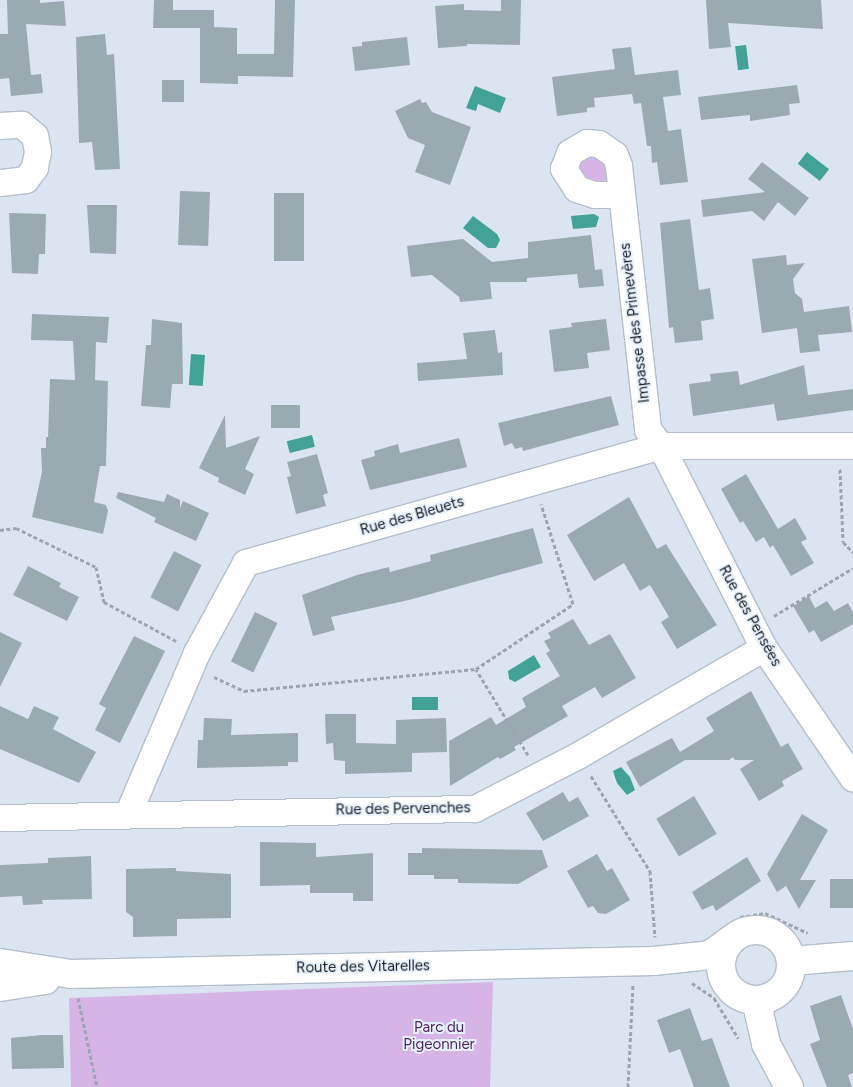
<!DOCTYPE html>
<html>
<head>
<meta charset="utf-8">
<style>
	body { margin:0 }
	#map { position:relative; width:853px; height:1087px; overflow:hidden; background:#dae5f1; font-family:Figtree,sans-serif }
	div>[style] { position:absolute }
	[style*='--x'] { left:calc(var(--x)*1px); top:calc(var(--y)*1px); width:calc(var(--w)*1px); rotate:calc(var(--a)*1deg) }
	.green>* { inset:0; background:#d6b5e6 }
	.water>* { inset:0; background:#42a298; transform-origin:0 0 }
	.building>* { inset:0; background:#9aabb0; transform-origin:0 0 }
	.path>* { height:3px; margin-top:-1.5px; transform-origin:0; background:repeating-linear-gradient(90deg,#9ca5af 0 4px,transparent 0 6.5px) }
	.roads { filter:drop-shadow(1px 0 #b3beca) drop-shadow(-1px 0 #b3beca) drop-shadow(0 1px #b3beca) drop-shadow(0 -1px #b3beca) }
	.minor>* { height:26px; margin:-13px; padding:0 13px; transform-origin:13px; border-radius:13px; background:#fff }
	.tertiary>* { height:28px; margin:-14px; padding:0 14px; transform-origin:14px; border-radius:14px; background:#fff }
	.secondary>* { height:28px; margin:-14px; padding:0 14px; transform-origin:14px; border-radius:14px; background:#fff }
	.secondary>.ring { margin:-14px; padding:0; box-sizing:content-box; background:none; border:28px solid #fff; border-radius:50% }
	span { translate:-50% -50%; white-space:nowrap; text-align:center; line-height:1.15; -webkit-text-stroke:4px #e7f2ff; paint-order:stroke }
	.street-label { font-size:15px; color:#181c21 }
	.park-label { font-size:15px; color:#4d1d61 }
</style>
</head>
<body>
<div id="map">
	<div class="green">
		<i style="clip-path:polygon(582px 153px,604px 155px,609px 176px,601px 185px,589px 187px,575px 163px)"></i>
		<i style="clip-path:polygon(493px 982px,490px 1087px,71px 1087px,69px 998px)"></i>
	</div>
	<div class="water">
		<i style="left:746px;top:45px;width:24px;height:11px;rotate:83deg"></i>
		<i style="clip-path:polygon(475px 86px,506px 98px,500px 113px,478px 104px,476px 111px,466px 108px)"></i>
		<i style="left:807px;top:152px;width:28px;height:15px;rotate:38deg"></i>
		<i style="clip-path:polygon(594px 214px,599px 217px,596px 227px,573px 229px,571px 216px)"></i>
		<i style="clip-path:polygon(473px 216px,497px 234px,500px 240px,496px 248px,488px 248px,463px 228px)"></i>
		<i style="left:191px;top:354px;width:14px;height:31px;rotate:4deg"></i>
		<i style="left:312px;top:435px;width:12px;height:26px;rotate:76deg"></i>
		<i style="clip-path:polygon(534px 655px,541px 667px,515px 682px,509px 679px,508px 671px)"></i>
		<i style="left:412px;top:697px;width:26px;height:13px"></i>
		<i style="clip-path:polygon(621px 767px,630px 777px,635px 790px,627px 795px,617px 783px,613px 771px)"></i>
	</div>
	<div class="building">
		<i style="clip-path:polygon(7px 0,40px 0,40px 3px,64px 1px,66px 26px,26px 24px,31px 75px,41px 74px,43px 93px,11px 96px,9px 78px,0 79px,0 34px,8px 34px)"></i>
		<i style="clip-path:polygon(154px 0,173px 0,173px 10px,214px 10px,214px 27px,237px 28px,237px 54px,274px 54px,275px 0,295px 0,293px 77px,238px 76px,238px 84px,200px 83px,200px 28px,153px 28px)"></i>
		<i style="clip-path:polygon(501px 0,521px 0,520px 45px,467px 44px,467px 46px,438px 48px,435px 6px,464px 4px,464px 10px,501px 11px)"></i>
		<i style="clip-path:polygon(706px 0,821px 0,823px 29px,728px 23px,731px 47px,709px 49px)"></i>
		<i style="clip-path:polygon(105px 34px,107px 55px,114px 54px,120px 169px,95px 170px,92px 142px,79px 143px,76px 37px)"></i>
		<i style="clip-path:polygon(407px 37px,410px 65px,355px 71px,352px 47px,362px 46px,362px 42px)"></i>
		<i style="clip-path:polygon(631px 47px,635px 75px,678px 70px,681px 95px,663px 97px,668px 131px,681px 129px,688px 182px,660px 185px,657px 162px,652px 163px,651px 146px,647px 146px,641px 103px,634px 104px,632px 94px,594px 98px,595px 107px,587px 108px,587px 112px,557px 116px,552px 77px,615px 69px,612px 49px)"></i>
		<i style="left:162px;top:80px;width:22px;height:22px"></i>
		<i style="clip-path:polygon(797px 85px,800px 103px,789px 104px,790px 115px,750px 121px,750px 115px,701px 120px,698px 97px)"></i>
		<i style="clip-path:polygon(420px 99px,422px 103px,426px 102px,432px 112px,471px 127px,450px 185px,415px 172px,425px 145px,408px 138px,395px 111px)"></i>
		<i style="clip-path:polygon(762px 162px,809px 198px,795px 216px,778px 202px,764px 221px,752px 211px,703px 217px,701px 200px,765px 192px,748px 179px)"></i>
		<i style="left:180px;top:191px;width:30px;height:54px;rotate:2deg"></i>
		<i style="left:274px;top:193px;width:30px;height:68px"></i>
		<i style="clip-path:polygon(87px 205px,117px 205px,116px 254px,90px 253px)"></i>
		<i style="clip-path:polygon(9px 213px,46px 214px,45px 254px,39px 254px,38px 274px,12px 273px)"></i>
		<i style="clip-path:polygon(690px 219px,699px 290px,710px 288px,714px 319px,701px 321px,703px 340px,675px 343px,673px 327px,669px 328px,660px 223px)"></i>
		<i style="clip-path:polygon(591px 235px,595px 270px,602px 269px,604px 286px,579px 288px,577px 274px,527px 278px,527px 282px,490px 282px,492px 299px,460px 302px,459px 297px,432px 275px,411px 277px,407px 246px,463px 239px,492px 262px,528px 258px,528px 242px)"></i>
		<i style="clip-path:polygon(786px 255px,787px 265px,805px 263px,793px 279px,795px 293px,802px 299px,804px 312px,849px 306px,852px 332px,818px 335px,820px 351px,800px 353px,797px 328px,762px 333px,752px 259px)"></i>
		<i style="clip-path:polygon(32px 314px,109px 317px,107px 343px,96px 342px,95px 380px,108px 381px,106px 466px,100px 466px,94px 502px,106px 505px,108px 511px,103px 534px,32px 517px,42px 472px,41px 448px,46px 448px,46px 437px,48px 437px,50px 379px,75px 380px,73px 341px,31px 340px)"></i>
		<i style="clip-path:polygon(152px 319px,182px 323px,183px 384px,172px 384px,170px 408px,141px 406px,146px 345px,151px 345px)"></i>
		<i style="clip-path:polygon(606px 319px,610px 350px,587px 353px,589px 368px,554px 372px,549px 330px,572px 327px,571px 323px)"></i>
		<i style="clip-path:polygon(495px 330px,498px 353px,502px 352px,503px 375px,418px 381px,417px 363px,467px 359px,463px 333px)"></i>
		<i style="clip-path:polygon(804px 365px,808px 395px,853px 389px,853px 410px,777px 421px,774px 404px,693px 416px,689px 384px,711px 381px,710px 374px,738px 371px,740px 385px)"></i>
		<i style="clip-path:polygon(611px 396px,619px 425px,523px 451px,522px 447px,515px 449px,512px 443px,504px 446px,498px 423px)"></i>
		<i style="left:271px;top:405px;width:29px;height:23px"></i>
		<i style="clip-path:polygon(225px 415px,226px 448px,260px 436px,245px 469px,254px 474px,245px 495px,218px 482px,219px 478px,199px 468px)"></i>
		<i style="clip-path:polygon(459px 438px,467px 467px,370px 490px,361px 460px,375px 456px,374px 451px,398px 444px,400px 453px)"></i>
		<i style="clip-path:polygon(317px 454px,328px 493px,323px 495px,326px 506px,296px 514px,287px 477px,291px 476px,287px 462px)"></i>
		<i style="clip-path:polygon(746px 474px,778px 529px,795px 518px,807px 539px,801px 542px,814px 563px,791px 576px,773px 545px,770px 548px,764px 537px,756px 542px,743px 521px,740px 523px,721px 489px)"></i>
		<i style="clip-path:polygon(118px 492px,164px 502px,167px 494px,180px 500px,180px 508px,183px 501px,209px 513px,196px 541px,154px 522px,156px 518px,116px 498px)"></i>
		<i style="clip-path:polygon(629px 497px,657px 549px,666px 544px,717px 625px,677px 649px,661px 622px,669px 617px,650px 585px,640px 591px,624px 563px,594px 581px,567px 535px)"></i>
		<i style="clip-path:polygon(533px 528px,543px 563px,409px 600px,331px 617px,335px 630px,313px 636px,302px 595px,357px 575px,389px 567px,390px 572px,431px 561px,430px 555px)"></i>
		<i style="left:174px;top:551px;width:31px;height:52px;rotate:27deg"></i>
		<i style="clip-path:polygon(28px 566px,61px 583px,59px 587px,79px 597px,67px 621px,13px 595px)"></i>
		<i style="clip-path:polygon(809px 596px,815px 608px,827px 601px,834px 611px,848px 603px,853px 612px,853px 624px,821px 642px,814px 630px,809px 633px,793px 606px)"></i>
		<i style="left:255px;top:612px;width:25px;height:55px;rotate:26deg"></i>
		<i style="clip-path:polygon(573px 619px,589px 645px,610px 634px,636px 678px,602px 698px,595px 687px,562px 706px,568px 716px,514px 747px,516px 750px,500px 759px,498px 757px,450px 786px,449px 741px,491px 717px,496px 725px,526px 707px,522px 698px,560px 676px,546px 653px,550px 651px,544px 641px,551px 638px,548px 633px)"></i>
		<i style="clip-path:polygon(0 632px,22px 643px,0 687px)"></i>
		<i style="clip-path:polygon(134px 636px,165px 651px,120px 743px,95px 730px,106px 708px,99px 704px)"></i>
		<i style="clip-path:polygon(751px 691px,781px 747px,788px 743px,803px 769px,782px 781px,784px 786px,759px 801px,740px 769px,754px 760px,735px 760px,733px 757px,729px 760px,685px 760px,640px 787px,626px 762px,672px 738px,680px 752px,714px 731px,706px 718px)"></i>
		<i style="clip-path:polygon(0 706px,28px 719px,34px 706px,59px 717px,53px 729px,96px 752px,79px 783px,0 749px)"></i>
		<i style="clip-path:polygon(325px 714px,356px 714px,356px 743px,396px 744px,396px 720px,446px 718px,447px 752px,412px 753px,412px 772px,345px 774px,345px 761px,334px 760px,333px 743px,326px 744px)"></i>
		<i style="clip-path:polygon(204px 718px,232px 719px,231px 735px,298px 733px,298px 762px,288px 762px,288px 766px,197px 768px,198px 740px,203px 740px)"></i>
		<i style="clip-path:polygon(563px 792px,569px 802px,578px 797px,589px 816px,543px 841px,526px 813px)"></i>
		<i style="left:694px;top:796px;width:44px;height:44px;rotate:59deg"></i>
		<i style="clip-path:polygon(802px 814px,828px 830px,800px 880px,816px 880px,799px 909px,786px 886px,777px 892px,767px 874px)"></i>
		<i style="clip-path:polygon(260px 842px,316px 843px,316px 857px,373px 853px,373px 901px,353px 901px,353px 893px,310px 893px,310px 885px,260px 886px)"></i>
		<i style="clip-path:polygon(422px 848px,542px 850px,548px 867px,518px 884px,458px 883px,458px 879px,434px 879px,434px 875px,408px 875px,408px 853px,422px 853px)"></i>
		<i style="clip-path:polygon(597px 854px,607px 871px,612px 868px,630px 900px,606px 914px,598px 913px,593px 906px,588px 908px,567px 871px)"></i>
		<i style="clip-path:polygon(91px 856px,92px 899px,42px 900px,43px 904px,23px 905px,22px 896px,0 897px,0 865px,48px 863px,48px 858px)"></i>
		<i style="clip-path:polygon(747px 857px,761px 881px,716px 911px,713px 905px,702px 910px,692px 892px)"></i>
		<i style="clip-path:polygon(176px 868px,176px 871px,231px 874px,231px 918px,177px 919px,177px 936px,133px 937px,133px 917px,126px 912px,126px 869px)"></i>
		<i style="left:830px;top:879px;width:23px;height:29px"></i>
		<i style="clip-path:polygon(841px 995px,853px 1029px,853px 1073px,848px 1075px,852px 1087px,827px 1087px,810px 1044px,820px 1040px,810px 1006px)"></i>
		<i style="clip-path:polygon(690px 1008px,702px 1041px,712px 1038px,730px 1087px,694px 1087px,680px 1049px,669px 1053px,657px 1020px)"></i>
		<i style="clip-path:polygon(42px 1035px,63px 1035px,64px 1068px,12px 1069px,11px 1038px)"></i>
	</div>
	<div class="path">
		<i style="--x:840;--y:469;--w:73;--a:87.6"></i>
		<i style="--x:843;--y:542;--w:14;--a:45"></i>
		<i style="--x:0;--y:530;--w:16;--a:-7"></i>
		<i style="--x:16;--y:528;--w:89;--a:26"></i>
		<i style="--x:96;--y:567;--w:36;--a:77"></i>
		<i style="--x:104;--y:602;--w:82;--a:28.4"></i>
		<i style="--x:774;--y:616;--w:92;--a:-31.3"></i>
		<i style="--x:214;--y:677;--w:33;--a:25"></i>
		<i style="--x:244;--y:691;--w:233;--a:-5.4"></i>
		<i style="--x:528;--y:755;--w:100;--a:-121.2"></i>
		<i style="--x:476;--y:669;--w:117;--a:-33.8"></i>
		<i style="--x:573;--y:604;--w:105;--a:-107.7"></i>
		<i style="--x:591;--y:776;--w:112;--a:58.2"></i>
		<i style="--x:650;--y:871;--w:66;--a:85.7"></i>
		<i style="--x:740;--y:917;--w:25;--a:-9"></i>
		<i style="--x:765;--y:913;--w:47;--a:24.9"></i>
		<i style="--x:692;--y:983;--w:27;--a:34"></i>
		<i style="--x:714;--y:998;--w:47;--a:59"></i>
		<i style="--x:78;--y:998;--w:91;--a:77.9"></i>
		<i style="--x:628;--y:1087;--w:102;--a:-87.2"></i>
	</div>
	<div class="roads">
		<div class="minor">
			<i style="--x:0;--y:126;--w:22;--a:-3"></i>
			<i style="--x:22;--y:125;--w:17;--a:40"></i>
			<i style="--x:35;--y:136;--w:16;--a:79"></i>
			<i style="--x:38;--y:152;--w:16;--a:101"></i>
			<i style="--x:35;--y:168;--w:15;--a:127"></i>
			<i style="--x:26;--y:180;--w:26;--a:173"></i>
			<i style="--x:620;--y:195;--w:25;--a:180"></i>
			<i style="--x:595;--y:195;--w:19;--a:-162"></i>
			<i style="--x:577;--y:189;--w:24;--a:-123"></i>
			<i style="--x:564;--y:169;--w:17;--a:-69"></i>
			<i style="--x:570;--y:153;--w:20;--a:-30"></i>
			<i style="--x:587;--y:143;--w:12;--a:5"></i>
			<i style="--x:599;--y:144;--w:19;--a:35"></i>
			<i style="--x:615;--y:155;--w:12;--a:70"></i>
			<i style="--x:619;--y:166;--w:266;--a:83.7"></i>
			<i style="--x:648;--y:430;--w:21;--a:51"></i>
			<i style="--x:661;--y:446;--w:227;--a:63"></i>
			<i style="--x:764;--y:648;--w:158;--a:55.6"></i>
			<i style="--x:128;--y:815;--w:176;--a:-66.9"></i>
			<i style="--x:197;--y:653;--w:102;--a:-61.4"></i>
			<i style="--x:246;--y:563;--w:431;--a:-15.7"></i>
			<i style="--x:661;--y:446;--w:192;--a:0"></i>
			<i style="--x:0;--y:818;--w:475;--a:-1.1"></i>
			<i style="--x:475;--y:809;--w:116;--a:-27.2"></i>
			<i style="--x:578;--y:756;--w:215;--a:-30.1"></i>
		</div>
		<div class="tertiary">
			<i style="--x:761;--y:1000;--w:13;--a:99"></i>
			<i style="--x:759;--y:1013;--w:32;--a:77"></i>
			<i style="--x:766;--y:1044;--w:49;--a:61.9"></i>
		</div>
		<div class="secondary">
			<i class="ring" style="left:721px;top:930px;width:42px;height:42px"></i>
			<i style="--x:791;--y:961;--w:62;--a:-4.6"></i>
			<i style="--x:0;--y:963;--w:72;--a:8.8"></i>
			<i style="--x:71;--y:974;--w:583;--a:-1.28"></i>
			<i style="--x:654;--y:961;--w:56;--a:-6.1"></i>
			<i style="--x:710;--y:955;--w:27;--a:-36"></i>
			<i style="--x:0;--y:987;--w:46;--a:-8.8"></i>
		</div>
	</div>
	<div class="street-label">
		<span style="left:635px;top:323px;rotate:-97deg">Impasse des Primevères</span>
		<span style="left:412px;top:516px;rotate:-16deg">Rue des Bleuets</span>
		<span style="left:750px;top:616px;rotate:61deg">Rue des Pensées</span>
		<span style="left:403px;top:809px;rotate:-1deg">Rue des Pervenches</span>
		<span style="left:363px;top:967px;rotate:-1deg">Route des Vitarelles</span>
	</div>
	<div class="park-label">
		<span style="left:439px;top:1036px">Parc du<br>Pigeonnier</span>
	</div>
</div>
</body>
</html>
